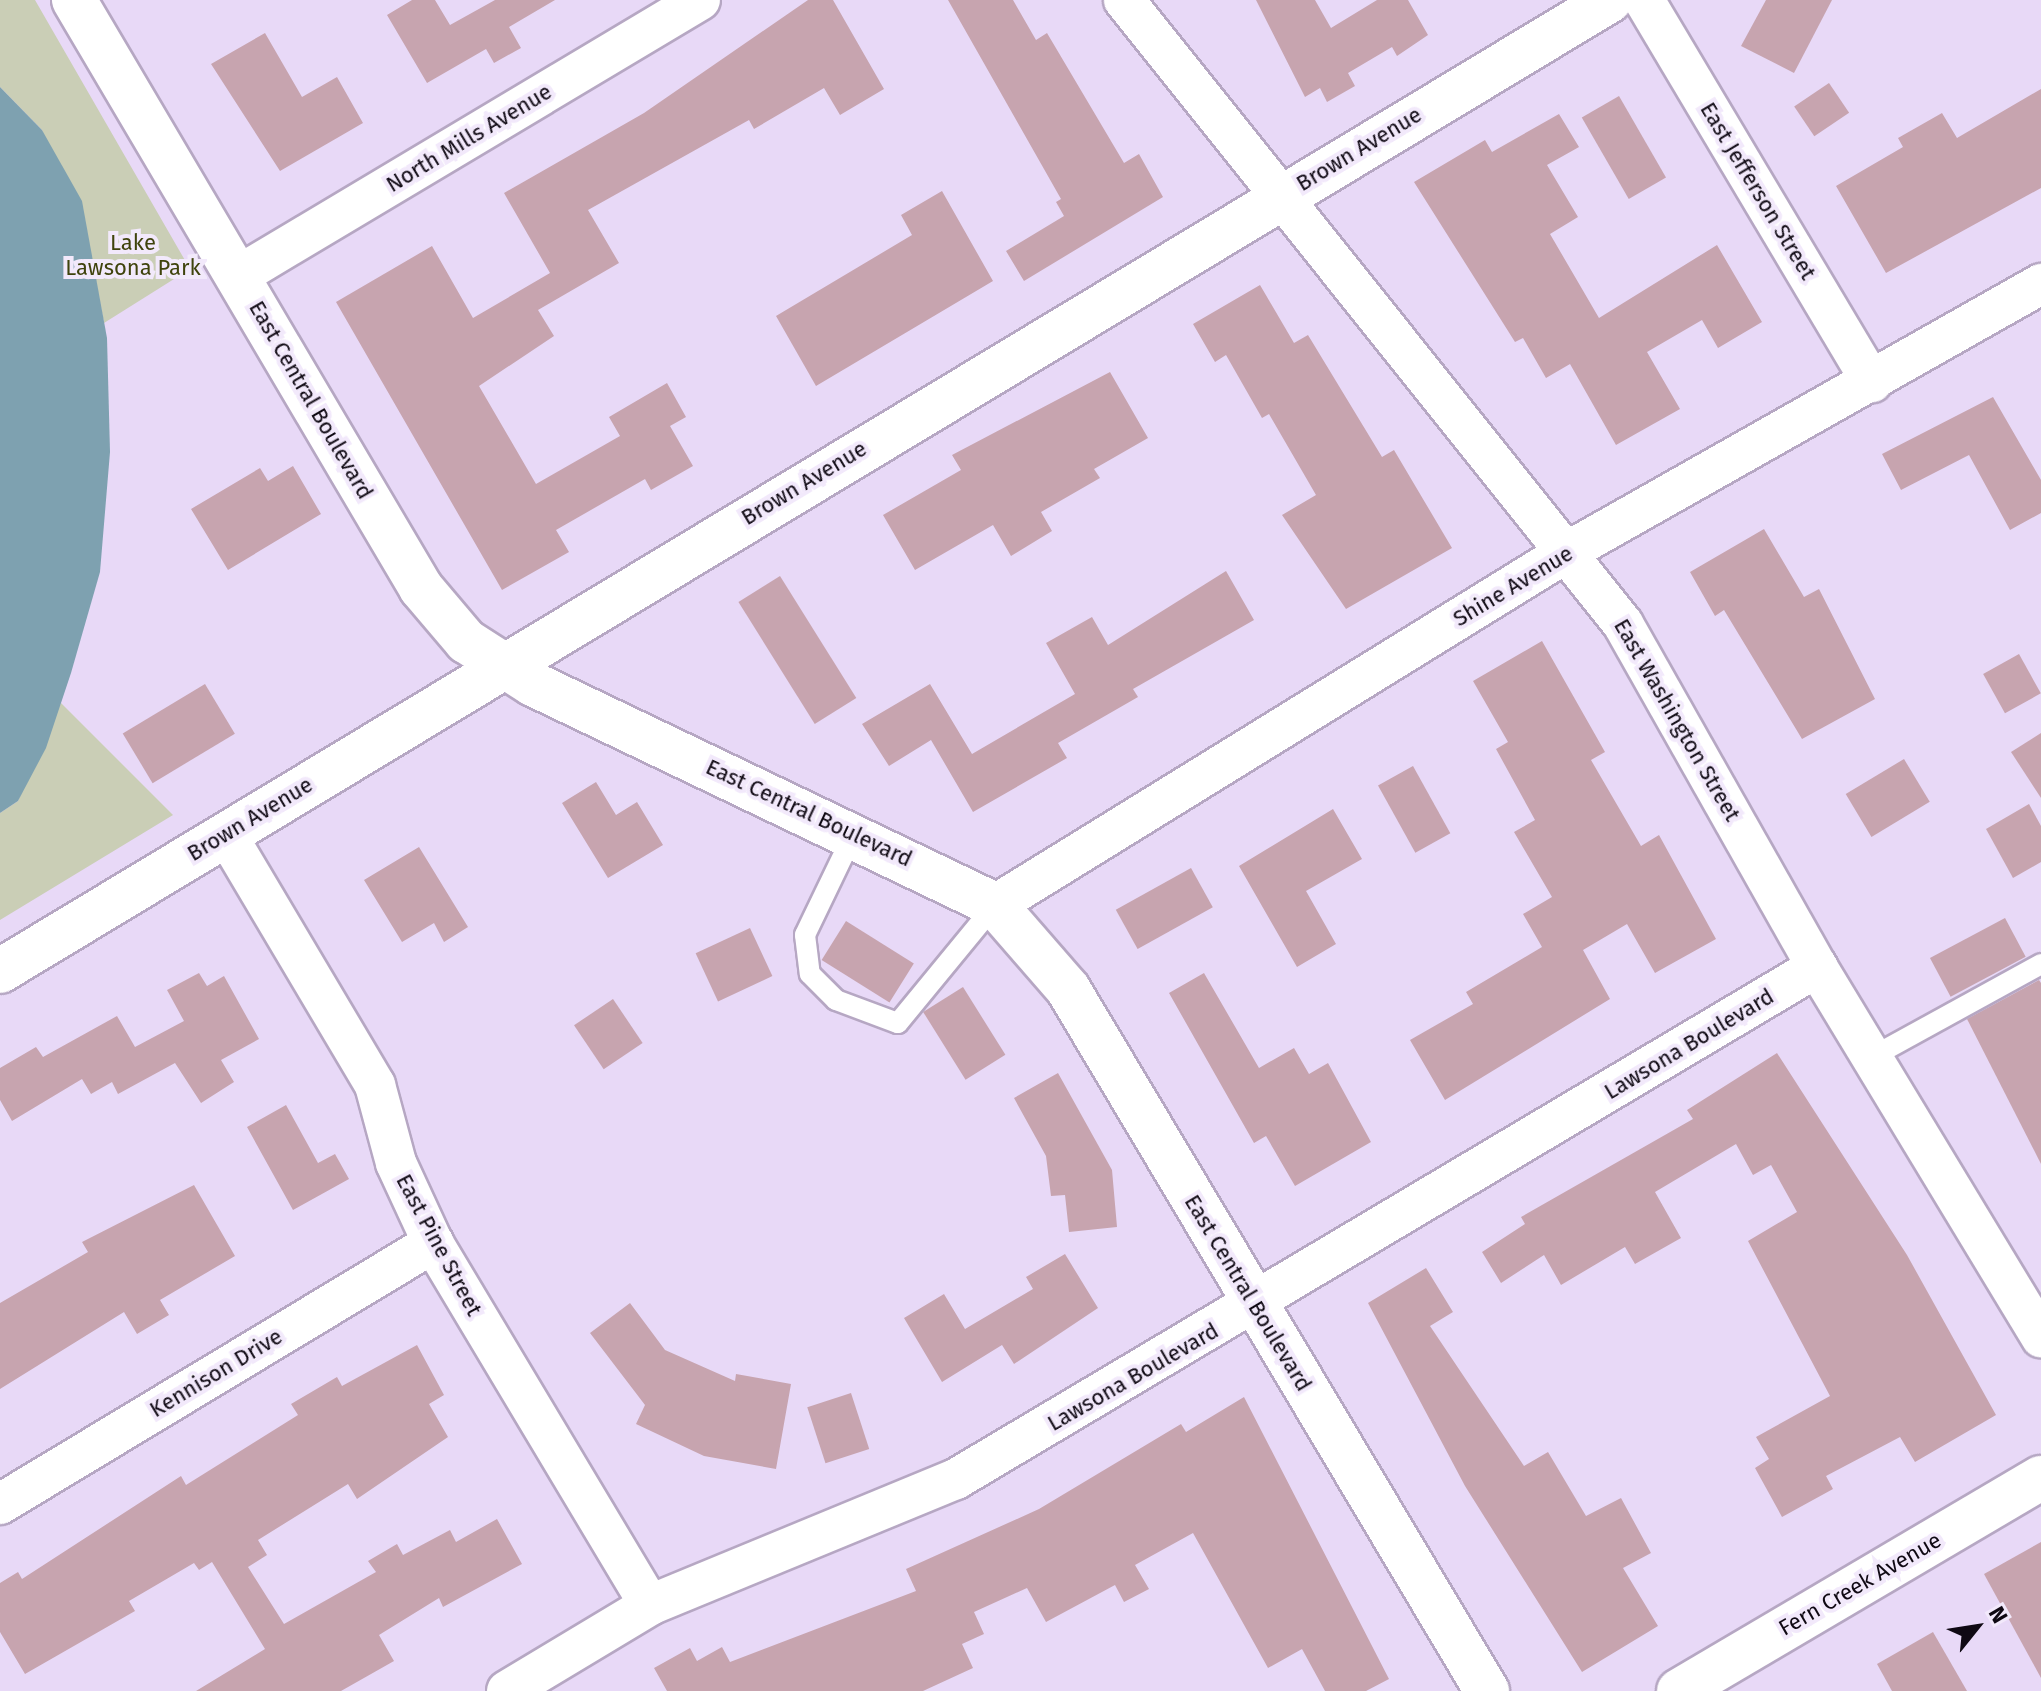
<!DOCTYPE html>
<html>
<head>
<meta charset="utf-8">
<style>
	body { margin:0 }
	#map { position:relative; width:2041px; height:1691px; overflow:hidden; background:#e8d9f7; font-family:"Fira Sans",sans-serif }
	div>[style] { position:absolute }
	[style*='--x'] { left:calc(var(--x)*1px); top:calc(var(--y)*1px); width:calc(var(--w)*1px); rotate:calc(var(--a)*1deg) }
	.green>* { inset:0; background:#caceb6 }
	.water>* { inset:0; background:#7ea1b0 }
	.building>* { inset:0; background:#c7a4af; transform-origin:0 0 }
	.roads { filter:drop-shadow(2px 0 #b6a7c3) drop-shadow(-2px 0 #b6a7c3) drop-shadow(0 2px #b6a7c3) drop-shadow(0 -2px #b6a7c3) }
	.service>* { height:20px; margin:-10px; padding:0 10px; transform-origin:10px; border-radius:10px; background:#fff }
	.minor>* { height:40px; margin:-20px; padding:0 20px; transform-origin:20px; border-radius:20px; background:#fff }
	.tertiary>* { height:44px; margin:-22px; padding:0 22px; transform-origin:22px; border-radius:22px; background:#fff }
	span { translate:-50% -50%; white-space:nowrap; text-align:center; line-height:1.15; -webkit-text-stroke:8px #f2e9fb; paint-order:stroke }
	.street-label { font-size:22px; color:#0f0913 }
	.park-label { font-size:22px; color:#3f430c }
	.north { position:absolute; left:1937px; top:1587px; width:80px; height:80px; -webkit-text-stroke:6px #f2e9fb; paint-order:stroke; rotate:60deg; font-size:22px; font-weight:700; line-height:32px; text-align:center; color:#0f0913 }
	.north::after { content:''; display:block; margin:auto; width:28px; height:36px; background:#0f0913; clip-path:polygon(50% 0,100% 100%,50% 72%,0 100%) }
</style>
</head>
<body>
<div id="map">
	<div class="green">
		<i style="clip-path:polygon(0 0,35px 0,190px 269px,104px 323px,94px 271px,42px 130px,0 87px)"></i>
		<i style="clip-path:polygon(61px 703px,173px 815px,0 920px,0 813px,18px 801px)"></i>
	</div>
	<div class="water">
		<i style="clip-path:polygon(0 87px,42px 130px,82px 201px,107px 338px,110px 452px,100px 572px,71px 673px,46px 748px,18px 801px,0 813px)"></i>
	</div>
	<div class="building">
		<i style="clip-path:polygon(412px 0,435px 0,450px 25px,495px 0,555px 0,509px 27px,521px 48px,494px 63px,486px 49px,427px 83px,387px 15px)"></i>
		<i style="clip-path:polygon(808px 0,833px 0,884px 89px,840px 115px,824px 88px,754px 129px,749px 120px,588px 210px,619px 263px,538px 310px,554px 336px,479px 386px,536px 484px,620px 436px,609px 417px,667px 383px,686px 417px,670px 426px,693px 466px,651px 490px,645px 479px,556px 530px,569px 552px,502px 590px,336px 302px,432px 246px,473px 318px,550px 273px,504px 193px,644px 113px)"></i>
		<i style="clip-path:polygon(948px 0,1013px 0,1036px 40px,1047px 33px,1124px 163px,1139px 154px,1163px 197px,1024px 281px,1006px 251px,1064px 216px,1056px 202px,1061px 199px)"></i>
		<i style="clip-path:polygon(1256px 0,1315px 0,1331px 28px,1377px 0,1408px 0,1428px 35px,1397px 56px,1392px 47px,1348px 73px,1355px 86px,1327px 102px,1320px 88px,1305px 97px)"></i>
		<i style="clip-path:polygon(1766px 0,1832px 0,1794px 73px,1741px 46px)"></i>
		<i style="clip-path:polygon(265px 33px,302px 97px,337px 77px,363px 123px,280px 171px,211px 64px)"></i>
		<i style="left:1829px;top:83px;width:36px;height:42px;rotate:56deg"></i>
		<i style="clip-path:polygon(2041px 89px,2041px 188px,1886px 273px,1836px 186px,1903px 147px,1898px 138px,1942px 113px,1957px 138px)"></i>
		<i style="left:1619px;top:96px;width:94px;height:43px;rotate:60deg"></i>
		<i style="clip-path:polygon(1559px 114px,1579px 147px,1547px 165px,1578px 217px,1550px 234px,1599px 318px,1717px 245px,1762px 322px,1718px 348px,1702px 320px,1647px 352px,1680px 409px,1616px 445px,1570px 364px,1546px 378px,1523px 338px,1515px 342px,1414px 182px,1485px 140px,1492px 152px)"></i>
		<i style="clip-path:polygon(942px 191px,993px 281px,816px 386px,776px 316px,912px 235px,901px 215px)"></i>
		<i style="clip-path:polygon(1260px 285px,1294px 343px,1308px 335px,1382px 457px,1394px 450px,1452px 548px,1346px 609px,1282px 515px,1316px 495px,1269px 414px,1262px 418px,1226px 355px,1215px 362px,1193px 324px)"></i>
		<i style="clip-path:polygon(1110px 372px,1148px 438px,1094px 469px,1100px 478px,1041px 512px,1052px 531px,1011px 556px,993px 525px,915px 570px,883px 515px,961px 470px,952px 455px)"></i>
		<i style="clip-path:polygon(1993px 397px,2041px 480px,2041px 513px,2010px 530px,1969px 455px,1901px 490px,1882px 454px)"></i>
		<i style="clip-path:polygon(293px 466px,321px 514px,228px 570px,191px 509px,260px 468px,268px 481px)"></i>
		<i style="clip-path:polygon(1764px 529px,1804px 597px,1819px 589px,1875px 699px,1802px 739px,1724px 610px,1715px 616px,1690px 572px)"></i>
		<i style="clip-path:polygon(1226px 571px,1254px 620px,1133px 689px,1138px 697px,1058px 743px,1067px 758px,973px 812px,931px 740px,889px 766px,862px 724px,930px 684px,972px 754px,1075px 694px,1046px 643px,1092px 617px,1108px 645px)"></i>
		<i style="left:780px;top:576px;width:144px;height:49px;rotate:58deg"></i>
		<i style="clip-path:polygon(1542px 641px,1605px 752px,1591px 760px,1641px 846px,1659px 835px,1716px 939px,1655px 973px,1627px 924px,1583px 950px,1610px 999px,1445px 1100px,1410px 1040px,1473px 1004px,1466px 992px,1542px 947px,1523px 914px,1552px 897px,1514px 832px,1535px 820px,1496px 749px,1508px 742px,1473px 681px)"></i>
		<i style="left:2019px;top:654px;width:45px;height:41px;rotate:61deg"></i>
		<i style="left:205px;top:684px;width:58px;height:96px;rotate:59deg"></i>
		<i style="clip-path:polygon(2041px 733px,2041px 798px,2011px 752px)"></i>
		<i style="left:1904px;top:759px;width:50px;height:68px;rotate:59deg"></i>
		<i style="left:1413px;top:766px;width:77px;height:40px;rotate:61deg"></i>
		<i style="clip-path:polygon(596px 782px,616px 815px,637px 802px,663px 845px,608px 878px,562px 803px)"></i>
		<i style="clip-path:polygon(2029px 804px,2041px 826px,2041px 862px,2013px 878px,1986px 829px)"></i>
		<i style="clip-path:polygon(1333px 809px,1362px 859px,1306px 891px,1336px 944px,1297px 967px,1239px 866px)"></i>
		<i style="clip-path:polygon(419px 847px,468px 927px,444px 942px,434px 923px,402px 942px,364px 880px)"></i>
		<i style="left:1191px;top:868px;width:45px;height:86px;rotate:61deg"></i>
		<i style="left:2005px;top:918px;width:44px;height:85px;rotate:62deg"></i>
		<i style="left:846px;top:921px;width:80px;height:46px;rotate:32deg"></i>
		<i style="left:750px;top:928px;width:53px;height:60px;rotate:65deg"></i>
		<i style="clip-path:polygon(199px 973px,207px 986px,224px 976px,259px 1039px,221px 1060px,234px 1082px,201px 1103px,175px 1063px,118px 1094px,112px 1082px,91px 1094px,82px 1079px,12px 1121px,0 1100px,0 1068px,36px 1047px,43px 1057px,117px 1016px,135px 1047px,184px 1021px,167px 990px)"></i>
		<i style="clip-path:polygon(1204px 973px,1259px 1068px,1294px 1048px,1309px 1074px,1328px 1063px,1371px 1142px,1295px 1186px,1266px 1136px,1254px 1143px,1169px 993px)"></i>
		<i style="clip-path:polygon(2039px 980px,2041px 983px,2041px 1164px,1967px 1019px)"></i>
		<i style="left:963px;top:987px;width:80px;height:47px;rotate:58deg"></i>
		<i style="left:613px;top:999px;width:53px;height:47px;rotate:56deg"></i>
		<i style="clip-path:polygon(1777px 1053px,1907px 1255px,1996px 1415px,1915px 1462px,1900px 1437px,1826px 1476px,1833px 1489px,1782px 1517px,1755px 1468px,1769px 1459px,1756px 1437px,1830px 1396px,1748px 1241px,1797px 1212px,1771px 1165px,1753px 1175px,1736px 1144px,1655px 1192px,1681px 1238px,1635px 1264px,1625px 1247px,1561px 1285px,1544px 1255px,1501px 1283px,1482px 1252px,1525px 1224px,1521px 1217px,1693px 1119px,1687px 1110px)"></i>
		<i style="clip-path:polygon(1058px 1073px,1112px 1170px,1117px 1227px,1069px 1232px,1065px 1195px,1051px 1196px,1046px 1156px,1014px 1098px)"></i>
		<i style="clip-path:polygon(286px 1105px,318px 1163px,335px 1154px,349px 1179px,293px 1210px,247px 1127px)"></i>
		<i style="clip-path:polygon(194px 1185px,235px 1256px,160px 1300px,169px 1315px,137px 1334px,124px 1312px,0 1389px,0 1303px,88px 1252px,82px 1242px)"></i>
		<i style="clip-path:polygon(1065px 1254px,1098px 1308px,1014px 1364px,1002px 1345px,942px 1382px,904px 1318px,944px 1294px,965px 1329px,1033px 1289px,1026px 1277px)"></i>
		<i style="clip-path:polygon(1426px 1268px,1453px 1312px,1430px 1326px,1524px 1466px,1548px 1452px,1586px 1516px,1621px 1498px,1651px 1553px,1623px 1568px,1658px 1626px,1582px 1672px,1465px 1486px,1368px 1303px)"></i>
		<i style="clip-path:polygon(630px 1303px,665px 1350px,735px 1381px,736px 1374px,791px 1384px,776px 1469px,704px 1456px,636px 1424px,645px 1405px,590px 1333px)"></i>
		<i style="clip-path:polygon(417px 1345px,444px 1395px,429px 1404px,448px 1437px,357px 1499px,348px 1484px,258px 1540px,267px 1555px,248px 1567px,284px 1624px,376px 1572px,368px 1561px,397px 1544px,403px 1555px,450px 1530px,456px 1542px,497px 1519px,522px 1564px,443px 1607px,439px 1598px,379px 1635px,394px 1661px,341px 1691px,196px 1691px,265px 1649px,212px 1562px,199px 1570px,194px 1563px,129px 1601px,135px 1611px,25px 1674px,0 1632px,0 1583px,18px 1572px,22px 1579px,181px 1476px,186px 1485px,298px 1415px,291px 1404px,337px 1377px,342px 1386px)"></i>
		<i style="left:851px;top:1393px;width:59px;height:46px;rotate:72deg"></i>
		<i style="clip-path:polygon(1244px 1397px,1389px 1679px,1366px 1691px,1325px 1691px,1302px 1649px,1268px 1668px,1193px 1533px,1135px 1565px,1149px 1589px,1124px 1602px,1115px 1585px,1046px 1622px,1027px 1588px,974px 1612px,984px 1634px,962px 1644px,973px 1668px,923px 1691px,667px 1691px,654px 1668px,690px 1648px,697px 1661px,722px 1647px,730px 1662px,916px 1591px,906px 1569px,1039px 1509px,1181px 1424px,1186px 1432px)"></i>
		<i style="clip-path:polygon(2041px 1542px,2041px 1678px,1984px 1574px)"></i>
		<i style="clip-path:polygon(1933px 1632px,1967px 1691px,1892px 1691px,1877px 1664px)"></i>
	</div>
	<div class="roads">
		<div class="service">
			<i style="--x:854;--y:833;--w:113;--a:115.7"></i>
			<i style="--x:805;--y:935;--w:39;--a:83"></i>
			<i style="--x:810;--y:974;--w:37;--a:45"></i>
			<i style="--x:836;--y:1000;--w:66;--a:20.4"></i>
			<i style="--x:898;--y:1023;--w:153;--a:-50.6"></i>
			<i style="--x:1872;--y:1057;--w:193;--a:-28.8"></i>
		</div>
		<div class="minor">
			<i style="--x:1124;--y:0;--w:799;--a:51.35"></i>
			<i style="--x:1623;--y:624;--w:394;--a:60.5"></i>
			<i style="--x:1817;--y:967;--w:433;--a:58.8"></i>
			<i style="--x:1644;--y:0;--w:445;--a:59.2"></i>
			<i style="--x:238;--y:276;--w:538;--a:-30.85"></i>
			<i style="--x:226;--y:834;--w:292;--a:59.3"></i>
			<i style="--x:375;--y:1085;--w:81;--a:74.9"></i>
			<i style="--x:396;--y:1163;--w:88;--a:65.2"></i>
			<i style="--x:433;--y:1243;--w:422;--a:59.1"></i>
			<i style="--x:995;--y:905;--w:672;--a:-31.68"></i>
			<i style="--x:1567;--y:552;--w:545;--a:-29.48"></i>
			<i style="--x:0;--y:1504;--w:506;--a:-31.08"></i>
			<i style="--x:507;--y:1691;--w:167;--a:-31"></i>
			<i style="--x:650;--y:1605;--w:331;--a:-22.4"></i>
			<i style="--x:956;--y:1479;--w:1002;--a:-30.74"></i>
		</div>
		<div class="tertiary">
			<i style="--x:74;--y:0;--w:683;--a:59.45"></i>
			<i style="--x:421;--y:588;--w:70;--a:49.7"></i>
			<i style="--x:466;--y:641;--w:80;--a:32.7"></i>
			<i style="--x:533;--y:684;--w:512;--a:25.56"></i>
			<i style="--x:995;--y:905;--w:111;--a:49"></i>
			<i style="--x:1068;--y:989;--w:818;--a:59.17"></i>
			<i style="--x:0;--y:971;--w:1880;--a:-31.09"></i>
			<i style="--x:1679;--y:1691;--w:420;--a:-30.5"></i>
		</div>
	</div>
	<div class="street-label">
		<span style="left:469px;top:138px;rotate:-31deg">North Mills Avenue</span>
		<span style="left:1359px;top:149px;rotate:-31deg">Brown Avenue</span>
		<span style="left:1758px;top:191px;rotate:59deg">East Jefferson Street</span>
		<span style="left:311px;top:400px;rotate:60deg">East Central Boulevard</span>
		<span style="left:804px;top:483px;rotate:-31deg">Brown Avenue</span>
		<span style="left:1513px;top:586px;rotate:-31deg">Shine Avenue</span>
		<span style="left:1677px;top:720px;rotate:60deg">East Washington Street</span>
		<span style="left:809px;top:813px;rotate:25deg">East Central Boulevard</span>
		<span style="left:250px;top:819px;rotate:-31deg">Brown Avenue</span>
		<span style="left:1689px;top:1044px;rotate:-31deg">Lawsona Boulevard</span>
		<span style="left:439px;top:1245px;rotate:62deg">East Pine Street</span>
		<span style="left:1248px;top:1293px;rotate:59deg">East Central Boulevard</span>
		<span style="left:216px;top:1373px;rotate:-31deg">Kennison Drive</span>
		<span style="left:1133px;top:1377px;rotate:-30deg">Lawsona Boulevard</span>
		<span style="left:1860px;top:1584px;rotate:-30deg">Fern Creek Avenue</span>
	</div>
	<div class="park-label">
		<span style="left:133px;top:255px">Lake<br>Lawsona Park</span>
	</div>
	<div class="north">N</div>
</div>
</body>
</html>
